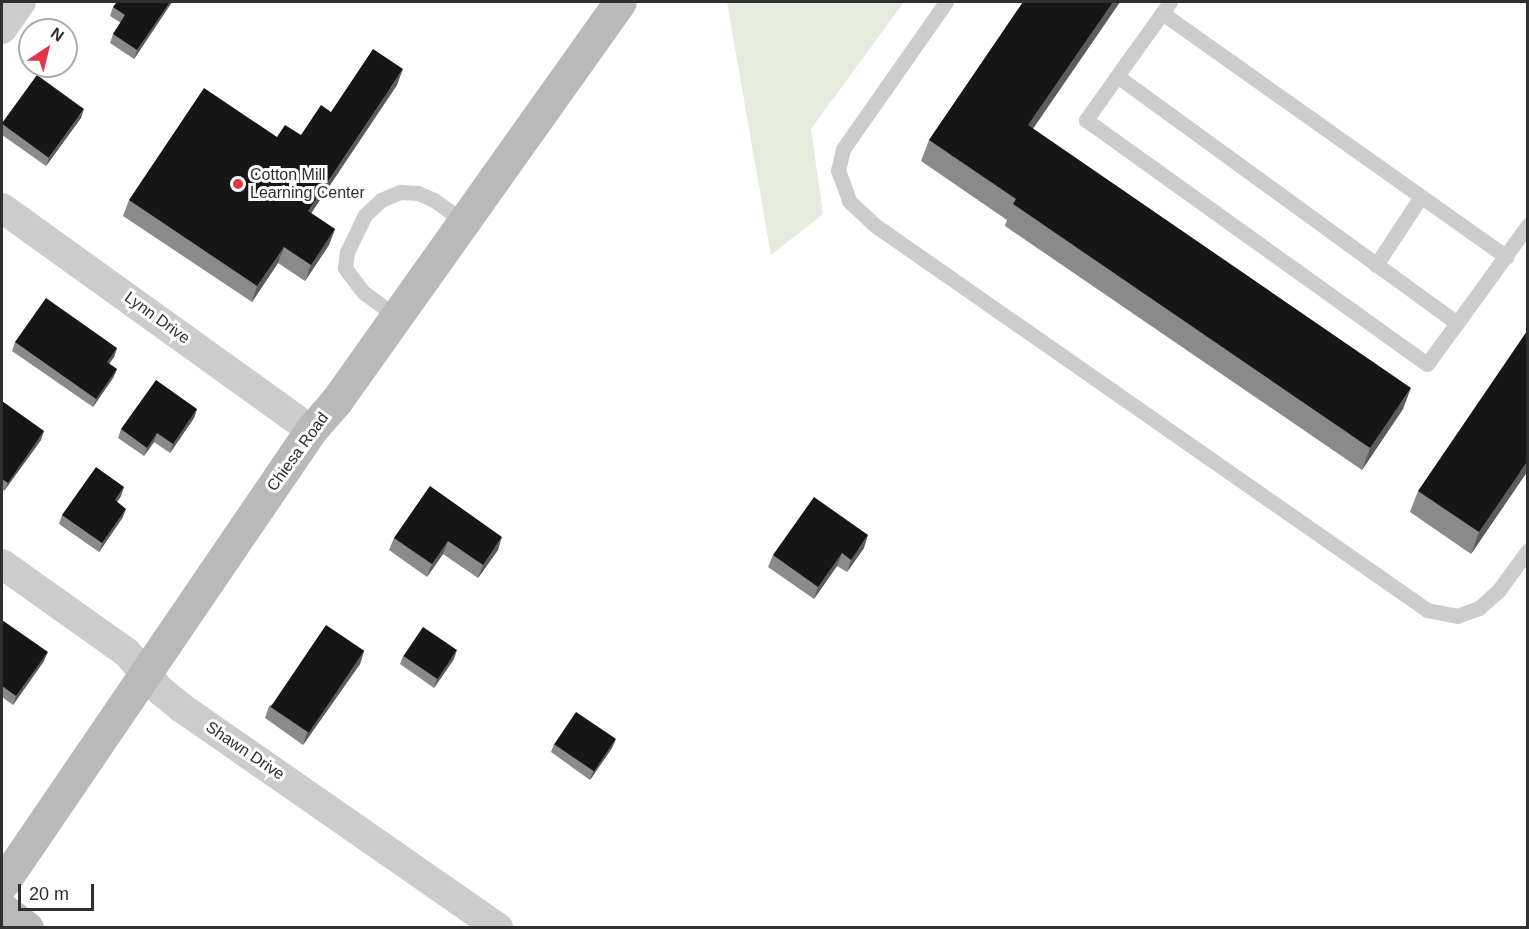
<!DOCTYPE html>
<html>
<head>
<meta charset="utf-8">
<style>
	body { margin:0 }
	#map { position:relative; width:1529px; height:929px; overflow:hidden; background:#fff; font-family:Helvetica,sans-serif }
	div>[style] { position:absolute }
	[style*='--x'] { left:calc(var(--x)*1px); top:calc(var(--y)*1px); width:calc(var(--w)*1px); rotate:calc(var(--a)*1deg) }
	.green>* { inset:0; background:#e6ecdd }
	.lane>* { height:15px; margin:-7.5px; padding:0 7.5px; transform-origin:7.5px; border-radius:7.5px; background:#ccc }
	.street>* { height:30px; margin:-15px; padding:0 15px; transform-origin:15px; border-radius:15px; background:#ccc }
	.secondary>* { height:33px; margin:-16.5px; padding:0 16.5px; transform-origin:16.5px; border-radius:16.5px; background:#b9b9b9 }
	.wall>* { inset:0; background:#8a8a8a }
	.shaded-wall>* { inset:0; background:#5c5c5c }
	.building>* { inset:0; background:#161616; transform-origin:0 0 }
	.dots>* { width:16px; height:16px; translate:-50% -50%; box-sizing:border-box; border:3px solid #fff; border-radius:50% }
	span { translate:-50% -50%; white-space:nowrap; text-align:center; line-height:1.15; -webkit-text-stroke:6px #fff; paint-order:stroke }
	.poi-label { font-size:16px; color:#2f2f2f }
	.left { translate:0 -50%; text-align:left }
	.street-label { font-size:16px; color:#2f2f2f }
	.frame { position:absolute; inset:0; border:3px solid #2f2f2f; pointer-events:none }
	.north { position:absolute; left:18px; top:18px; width:60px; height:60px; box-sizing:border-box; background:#fff; border:2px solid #acacac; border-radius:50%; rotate:35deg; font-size:16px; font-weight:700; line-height:24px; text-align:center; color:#2f2f2f }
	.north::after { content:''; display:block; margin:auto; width:21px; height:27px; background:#e2354b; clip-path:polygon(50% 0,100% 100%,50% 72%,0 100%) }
	.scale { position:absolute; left:18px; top:884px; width:76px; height:27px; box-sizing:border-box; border:3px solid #2f2f2f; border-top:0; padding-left:8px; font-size:18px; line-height:21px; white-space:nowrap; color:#2f2f2f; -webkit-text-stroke:4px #fff; paint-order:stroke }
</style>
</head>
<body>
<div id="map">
	<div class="green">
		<i style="clip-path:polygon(727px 2px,904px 2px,811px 129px,823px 214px,771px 255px)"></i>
	</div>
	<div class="lane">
		<i style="--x:946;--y:2;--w:179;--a:125"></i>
		<i style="--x:843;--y:149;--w:22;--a:103"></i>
		<i style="--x:838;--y:170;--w:33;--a:70"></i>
		<i style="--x:849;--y:201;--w:37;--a:43"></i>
		<i style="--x:876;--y:226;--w:672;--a:34.87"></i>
		<i style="--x:1427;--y:610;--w:31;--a:11"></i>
		<i style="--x:1457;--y:616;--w:23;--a:-20"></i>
		<i style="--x:1479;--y:608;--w:27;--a:-42"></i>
		<i style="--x:1499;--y:590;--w:49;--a:-54.1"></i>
		<i style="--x:1170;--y:2;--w:91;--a:125.6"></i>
		<i style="--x:1117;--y:76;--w:420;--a:36"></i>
		<i style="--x:1457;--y:323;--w:121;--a:-54.1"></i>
		<i style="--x:1162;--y:13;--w:422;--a:35.3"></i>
		<i style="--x:1117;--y:76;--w:54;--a:125.2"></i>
		<i style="--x:1086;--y:120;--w:419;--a:35.6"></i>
		<i style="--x:1427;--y:364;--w:51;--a:-53.8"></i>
		<i style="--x:1376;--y:265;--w:80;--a:-56.7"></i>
		<i style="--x:396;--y:316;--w:41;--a:-144"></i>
		<i style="--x:363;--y:292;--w:30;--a:-127"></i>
		<i style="--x:345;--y:268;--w:16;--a:-83"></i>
		<i style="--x:347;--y:252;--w:41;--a:-64.1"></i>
		<i style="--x:365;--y:215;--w:22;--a:-43"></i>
		<i style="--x:381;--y:200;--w:21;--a:-23"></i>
		<i style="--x:400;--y:192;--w:18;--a:3"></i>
		<i style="--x:418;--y:193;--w:17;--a:24"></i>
		<i style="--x:434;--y:200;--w:36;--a:36"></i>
	</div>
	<div class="street">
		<i style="--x:2;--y:29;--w:33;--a:-55"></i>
		<i style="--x:2;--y:208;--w:380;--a:35.7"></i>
		<i style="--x:2;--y:564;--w:152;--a:35.4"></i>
		<i style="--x:126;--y:652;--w:52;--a:48.1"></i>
		<i style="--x:161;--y:691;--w:27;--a:39"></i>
		<i style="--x:182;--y:708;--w:385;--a:34.8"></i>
	</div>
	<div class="secondary">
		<i style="--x:2;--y:884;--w:549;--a:-55.76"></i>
		<i style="--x:311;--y:430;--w:40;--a:-49"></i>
		<i style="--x:337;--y:400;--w:488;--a:-54.6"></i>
		<i style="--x:2;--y:909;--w:31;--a:37"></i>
	</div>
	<div class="wall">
		<i style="clip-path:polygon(117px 2px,172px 2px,134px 59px,110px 43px,113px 34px,121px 23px,110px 16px,113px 7px)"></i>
		<i style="clip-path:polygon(1023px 2px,1120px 2px,1033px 129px,1403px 409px,1362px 470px,1005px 226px,1007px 220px,921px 161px,929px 140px)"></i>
		<i style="clip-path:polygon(37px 75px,81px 118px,46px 166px,2px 135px,2px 125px)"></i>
		<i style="clip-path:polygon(397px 85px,311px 213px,335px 229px,329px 245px,305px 281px,278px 263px,252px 302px,123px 216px,129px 200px,301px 135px,331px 112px)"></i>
		<i style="clip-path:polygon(15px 342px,117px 348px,114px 357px,109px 364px,117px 369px,113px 378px,93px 407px,12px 351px)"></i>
		<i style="clip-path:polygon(2px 401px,41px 440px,4px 491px,2px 489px)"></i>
		<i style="clip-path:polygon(197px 409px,194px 418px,170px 453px,154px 442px,144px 456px,118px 438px,121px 429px)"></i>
		<i style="clip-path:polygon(1527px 472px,1471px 554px,1410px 512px,1418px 491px)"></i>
		<i style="clip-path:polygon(430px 486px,498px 550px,478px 578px,443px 554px,427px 577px,389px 550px,394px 538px)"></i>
		<i style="clip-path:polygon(121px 496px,117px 502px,123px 517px,99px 552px,59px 524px,62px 515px)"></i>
		<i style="clip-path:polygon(864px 548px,847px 572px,837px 566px,814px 599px,768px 567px,773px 555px)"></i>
		<i style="clip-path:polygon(2px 620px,44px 661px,13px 705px,2px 697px)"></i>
		<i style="clip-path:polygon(364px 651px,360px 664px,303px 745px,265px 718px,269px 706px)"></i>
		<i style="clip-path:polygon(403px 656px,454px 659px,434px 688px,400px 664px)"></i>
		<i style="clip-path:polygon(616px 739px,612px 748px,590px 780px,551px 752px,554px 744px)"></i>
	</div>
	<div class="shaded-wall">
		<i style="clip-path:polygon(170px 2px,172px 2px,134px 59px,137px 50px)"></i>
		<i style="clip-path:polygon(1113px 2px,1120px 2px,1020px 147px,1028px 125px)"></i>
		<i style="clip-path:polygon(403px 69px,397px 85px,302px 227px,308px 211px)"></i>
		<i style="clip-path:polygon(84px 109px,81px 118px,46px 166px,49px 158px)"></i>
		<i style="clip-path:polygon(335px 229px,329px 245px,305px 281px,311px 265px)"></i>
		<i style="clip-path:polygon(284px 247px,278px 263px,252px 302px,257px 286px)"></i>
		<i style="clip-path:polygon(117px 348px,114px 357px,104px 371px,107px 362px)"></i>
		<i style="clip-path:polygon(117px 369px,113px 378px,93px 407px,96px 399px)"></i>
		<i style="clip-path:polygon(1411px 388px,1403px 409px,1362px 470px,1370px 448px)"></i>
		<i style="clip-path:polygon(197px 409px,194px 418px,170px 453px,173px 444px)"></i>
		<i style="clip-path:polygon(44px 431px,41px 440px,4px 491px,8px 483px)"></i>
		<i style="clip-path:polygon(157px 433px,154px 442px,144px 456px,147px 448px)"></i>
		<i style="clip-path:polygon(1527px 462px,1527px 472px,1471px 554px,1479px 532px)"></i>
		<i style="clip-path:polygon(124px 487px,121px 496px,112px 509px,115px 500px)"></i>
		<i style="clip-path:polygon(126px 509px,123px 517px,99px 552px,102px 543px)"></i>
		<i style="clip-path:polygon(868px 535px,864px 548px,847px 572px,851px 560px)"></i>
		<i style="clip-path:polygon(502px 537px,498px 550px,478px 578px,483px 565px)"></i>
		<i style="clip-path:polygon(448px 541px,443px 554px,427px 577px,432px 564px)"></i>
		<i style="clip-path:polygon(842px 553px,837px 566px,814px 599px,818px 587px)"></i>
		<i style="clip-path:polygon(457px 650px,454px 659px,434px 688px,437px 679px)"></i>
		<i style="clip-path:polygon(364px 651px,360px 664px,303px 745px,307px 733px)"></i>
		<i style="clip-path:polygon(48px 652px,44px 661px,13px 705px,16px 696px)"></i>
		<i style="clip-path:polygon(616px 739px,612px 748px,590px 780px,593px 771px)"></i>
	</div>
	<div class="building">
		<i style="clip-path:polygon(117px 2px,170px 2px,137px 50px,113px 34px,125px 15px,113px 7px)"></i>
		<i style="clip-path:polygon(1023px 2px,1113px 2px,1028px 125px,1411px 388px,1370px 448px,1013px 204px,1016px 199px,929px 140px)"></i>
		<i style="clip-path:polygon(373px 49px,403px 69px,308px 211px,335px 229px,311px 265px,284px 247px,257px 286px,129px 200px,204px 88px,277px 137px,285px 125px,301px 135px,321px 105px,331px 112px)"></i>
		<i style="left:37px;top:75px;width:58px;height:60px;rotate:36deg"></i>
		<i style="clip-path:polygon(46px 298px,117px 348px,107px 362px,117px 369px,96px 399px,15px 342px)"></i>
		<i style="clip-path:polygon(1527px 331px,1527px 462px,1479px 532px,1418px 491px)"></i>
		<i style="clip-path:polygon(156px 380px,197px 409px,173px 444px,157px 433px,147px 448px,121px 429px)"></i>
		<i style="clip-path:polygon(2px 401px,44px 431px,8px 483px,2px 479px)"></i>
		<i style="clip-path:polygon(96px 467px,124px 487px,115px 500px,126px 509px,102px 543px,62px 515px)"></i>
		<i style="clip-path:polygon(430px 486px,502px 537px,483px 565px,448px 541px,432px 564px,394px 538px)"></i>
		<i style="clip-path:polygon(814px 497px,868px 535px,851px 560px,842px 553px,818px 587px,773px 555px)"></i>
		<i style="clip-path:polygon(2px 620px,48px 652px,16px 696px,2px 686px)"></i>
		<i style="left:326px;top:625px;width:46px;height:99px;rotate:34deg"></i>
		<i style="left:423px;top:627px;width:41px;height:35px;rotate:34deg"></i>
		<i style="left:576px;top:712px;width:48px;height:39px;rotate:34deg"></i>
	</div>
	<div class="dots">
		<i style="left:238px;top:184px;background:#e2354b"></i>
	</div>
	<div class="poi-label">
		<span class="left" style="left:250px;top:184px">Cotton Mill<br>Learning Center</span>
	</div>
	<div class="street-label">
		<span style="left:157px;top:318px;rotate:36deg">Lynn Drive</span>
		<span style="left:298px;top:452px;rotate:-54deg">Chiesa Road</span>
		<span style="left:245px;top:751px;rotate:34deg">Shawn Drive</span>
	</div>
	<div class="frame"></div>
	<div class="north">N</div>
	<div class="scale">20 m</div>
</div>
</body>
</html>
